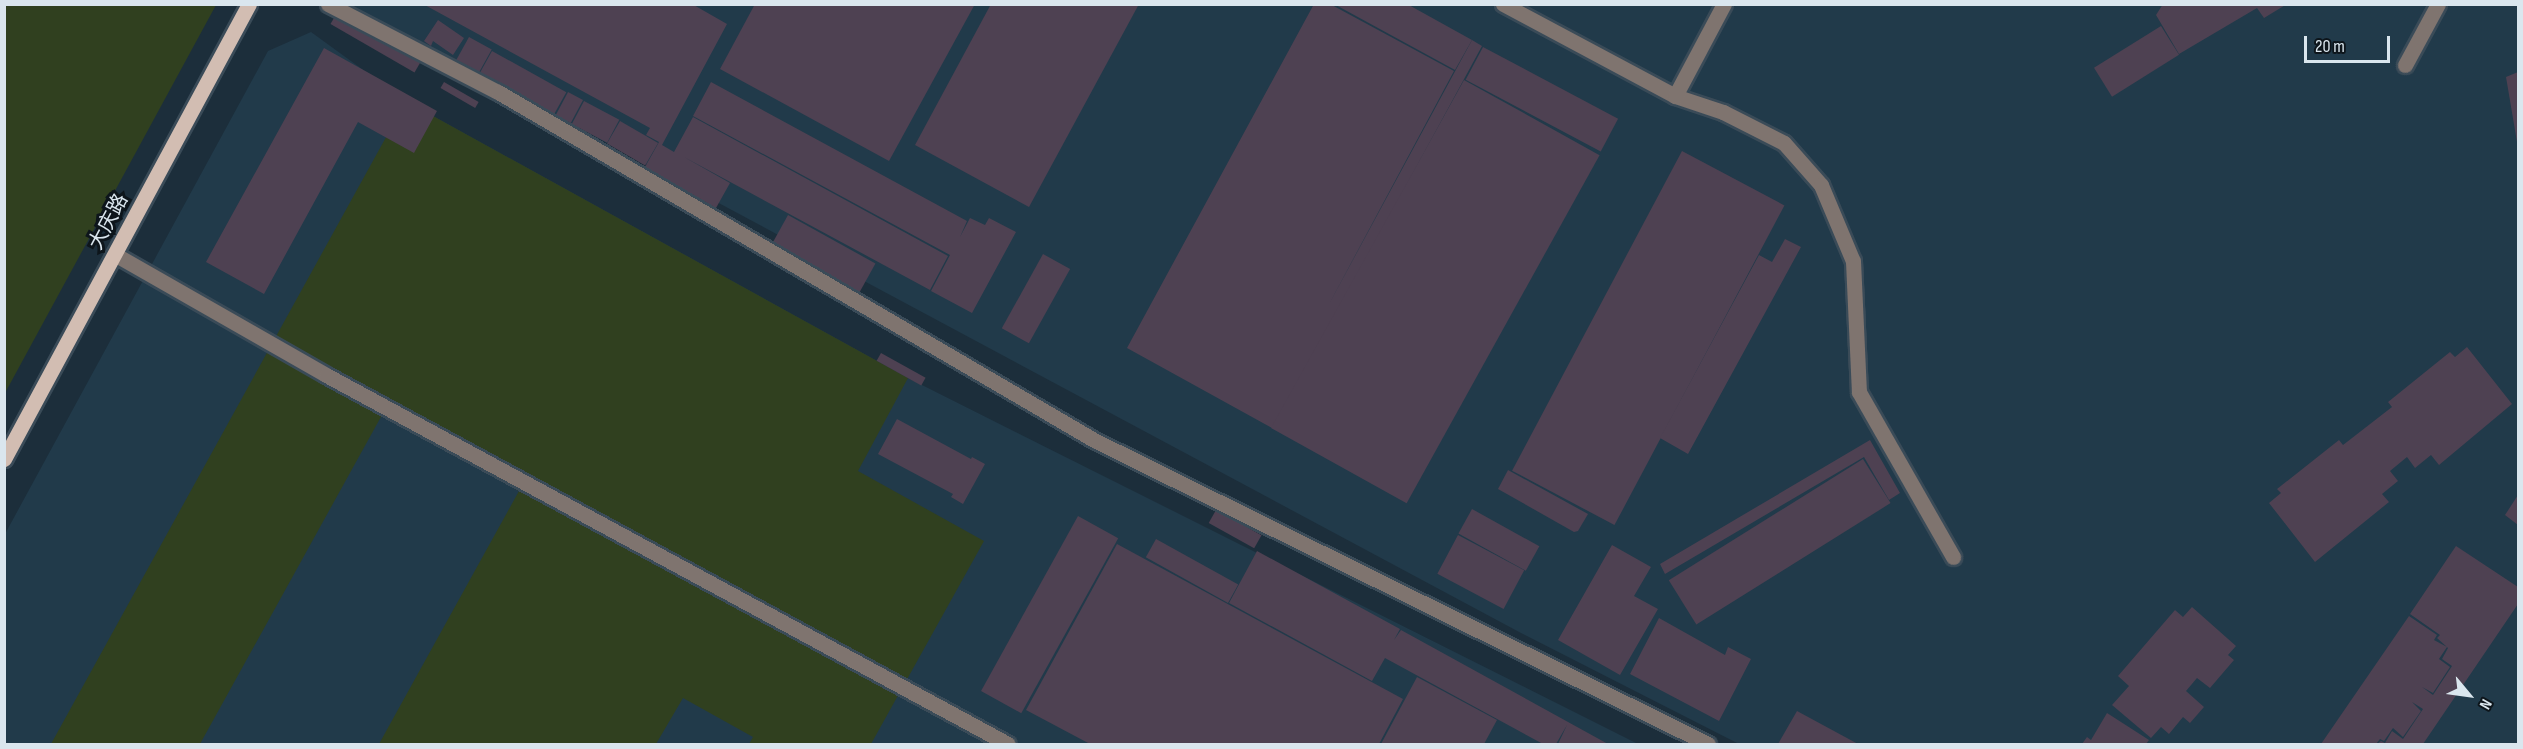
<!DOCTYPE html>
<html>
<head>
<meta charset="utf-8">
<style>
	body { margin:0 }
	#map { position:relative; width:2523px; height:749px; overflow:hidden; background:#1c2e3b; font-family:"Sofia Sans Condensed","Noto Sans SC",sans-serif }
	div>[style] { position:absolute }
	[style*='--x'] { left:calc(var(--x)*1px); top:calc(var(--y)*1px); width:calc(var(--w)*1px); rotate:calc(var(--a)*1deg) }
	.built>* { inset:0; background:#213a4a }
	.green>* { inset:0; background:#30401f }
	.building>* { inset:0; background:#4e4152; transform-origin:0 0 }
	.roads { filter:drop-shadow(2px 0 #3a4b58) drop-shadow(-2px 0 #3a4b58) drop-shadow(0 2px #3a4b58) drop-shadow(0 -2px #3a4b58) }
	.minor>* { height:15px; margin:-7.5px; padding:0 7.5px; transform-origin:7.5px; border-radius:7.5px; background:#7f746f }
	.major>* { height:15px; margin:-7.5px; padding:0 7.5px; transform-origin:7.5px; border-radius:7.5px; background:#d2bdb2 }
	span { translate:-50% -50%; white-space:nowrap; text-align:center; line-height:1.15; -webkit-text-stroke:6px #0d151b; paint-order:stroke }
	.street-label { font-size:20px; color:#dae6ee }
	.frame { position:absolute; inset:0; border:6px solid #dae6ee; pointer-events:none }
	.north { position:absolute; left:2439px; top:665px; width:60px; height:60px; -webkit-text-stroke:4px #0d151b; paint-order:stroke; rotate:119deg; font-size:16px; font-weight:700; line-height:24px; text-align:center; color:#dae6ee }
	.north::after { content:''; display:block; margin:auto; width:21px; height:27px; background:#dae6ee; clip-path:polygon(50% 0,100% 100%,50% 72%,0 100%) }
	.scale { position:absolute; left:2304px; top:36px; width:86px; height:27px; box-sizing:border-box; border:3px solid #dae6ee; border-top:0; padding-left:8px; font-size:18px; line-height:21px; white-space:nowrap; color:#dae6ee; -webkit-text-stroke:4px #0d151b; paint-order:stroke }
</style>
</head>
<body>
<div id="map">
	<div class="built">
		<i style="clip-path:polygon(349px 5px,2518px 5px,2518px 744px,1739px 744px,1521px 633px)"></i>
		<i style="clip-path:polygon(311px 32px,406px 101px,908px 378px,1638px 744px,5px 744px,5px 534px,268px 51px)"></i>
	</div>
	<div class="green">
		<i style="clip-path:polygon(5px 4px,216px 5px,5px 393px,4px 5px)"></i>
		<i style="clip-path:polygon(406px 101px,908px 378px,858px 471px,984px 541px,871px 744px,749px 744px,753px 737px,683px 698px,656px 744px,379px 744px,519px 491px,382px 415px,200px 744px,51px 744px)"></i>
	</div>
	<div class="building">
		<i style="clip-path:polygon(423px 4px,692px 4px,727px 24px,662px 145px,674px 152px,693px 117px,948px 256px,930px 290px,684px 157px,730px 183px,716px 208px,645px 167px,659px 142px,646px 135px,650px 128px)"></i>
		<i style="clip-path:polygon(755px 4px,975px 4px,889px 161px,720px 69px)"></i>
		<i style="clip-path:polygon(991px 4px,1139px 4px,1029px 207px,915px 145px)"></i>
		<i style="clip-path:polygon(1314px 4px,1330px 4px,1454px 71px,1328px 306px,1472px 40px,1482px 46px,1274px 429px,1127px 348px)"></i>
		<i style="clip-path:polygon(1334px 4px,1407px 4px,1472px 40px,1455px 70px)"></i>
		<i style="clip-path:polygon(2163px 4px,2287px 4px,2264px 18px,2257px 8px,2179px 54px,2156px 15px)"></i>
		<i style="left:338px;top:11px;width:97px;height:15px;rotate:30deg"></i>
		<i style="clip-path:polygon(438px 20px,464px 38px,453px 55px,433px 41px,431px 46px,424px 41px)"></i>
		<i style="left:2161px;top:26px;width:34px;height:79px;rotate:58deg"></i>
		<i style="left:469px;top:37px;width:26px;height:26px;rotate:29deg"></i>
		<i style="left:1483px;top:47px;width:153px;height:37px;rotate:28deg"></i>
		<i style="clip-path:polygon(324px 48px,437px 111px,414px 153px,358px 122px,264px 294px,206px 262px)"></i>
		<i style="left:492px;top:51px;width:85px;height:25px;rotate:29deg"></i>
		<i style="clip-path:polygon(2518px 72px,2518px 142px,2517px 142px,2506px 77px)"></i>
		<i style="left:1464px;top:80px;width:155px;height:398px;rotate:29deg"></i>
		<i style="left:444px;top:82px;width:40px;height:7px;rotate:30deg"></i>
		<i style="clip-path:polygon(711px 82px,967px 221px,960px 237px,970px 218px,985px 225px,989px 218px,1016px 232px,972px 313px,931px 291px,950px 255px,693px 116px)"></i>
		<i style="left:568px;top:92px;width:17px;height:26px;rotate:28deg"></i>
		<i style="left:584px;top:101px;width:40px;height:26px;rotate:28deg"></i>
		<i style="left:620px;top:121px;width:44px;height:26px;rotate:30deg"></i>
		<i style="left:1682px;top:151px;width:116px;height:362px;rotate:28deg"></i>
		<i style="left:788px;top:215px;width:100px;height:34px;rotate:29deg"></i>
		<i style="clip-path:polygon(1785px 239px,1801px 247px,1688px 454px,1660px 438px,1759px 255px,1772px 262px)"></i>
		<i style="left:1043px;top:254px;width:31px;height:85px;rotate:29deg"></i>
		<i style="clip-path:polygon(2467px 347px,2512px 404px,2439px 465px,2431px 455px,2415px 468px,2407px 457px,2390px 471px,2398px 481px,2382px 494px,2389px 502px,2315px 562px,2269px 503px,2281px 493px,2277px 489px,2339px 440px,2343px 445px,2392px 407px,2388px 402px,2450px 352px,2455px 357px)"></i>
		<i style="left:881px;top:353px;width:51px;height:9px;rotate:29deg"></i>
		<i style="clip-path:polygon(897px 419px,971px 459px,972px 457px,985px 464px,963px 504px,951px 497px,953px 494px,878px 454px)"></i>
		<i style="clip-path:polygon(1870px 440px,1900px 493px,1889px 500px,1864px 457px,1665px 574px,1660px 564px)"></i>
		<i style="left:1863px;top:459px;width:52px;height:229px;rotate:58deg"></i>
		<i style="clip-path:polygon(1508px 470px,1588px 514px,1578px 531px,1574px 532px,1498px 489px)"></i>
		<i style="clip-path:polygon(2518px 495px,2518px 525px,2505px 515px)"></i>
		<i style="left:1472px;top:509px;width:77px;height:28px;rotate:29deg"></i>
		<i style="left:1216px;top:510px;width:52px;height:15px;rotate:29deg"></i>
		<i style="left:1078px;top:516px;width:46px;height:200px;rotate:29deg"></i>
		<i style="left:1458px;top:535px;width:75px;height:44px;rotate:28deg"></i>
		<i style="left:1156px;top:539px;width:94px;height:21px;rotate:29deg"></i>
		<i style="clip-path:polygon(1117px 544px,1403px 699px,1379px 744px,1090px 744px,1026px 710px)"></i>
		<i style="clip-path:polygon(1612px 545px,1651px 567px,1634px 596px,1658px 609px,1620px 675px,1558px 640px)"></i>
		<i style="clip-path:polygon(2456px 546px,2518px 587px,2518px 604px,2423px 744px,2377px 744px,2381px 741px,2385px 743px,2392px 731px,2403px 739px,2423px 709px,2412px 702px,2421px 711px,2403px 737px,2393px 728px,2384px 741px,2380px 739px,2376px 744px,2321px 744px,2409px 616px,2437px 635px,2434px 640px,2447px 647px,2439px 659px,2450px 667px,2433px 693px,2422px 687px,2433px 695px,2452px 666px,2442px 659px,2448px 648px,2437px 638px,2440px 635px,2410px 614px)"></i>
		<i style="clip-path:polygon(1257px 551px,1400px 629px,1394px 640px,1401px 630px,1608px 744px,1558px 744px,1567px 725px,1556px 744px,1543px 744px,1385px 658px,1372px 681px,1229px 603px)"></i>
		<i style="clip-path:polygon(2192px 607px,2236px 646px,2228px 655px,2234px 660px,2210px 688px,2197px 678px,2186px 691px,2204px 707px,2190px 723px,2183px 717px,2169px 734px,2161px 727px,2151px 738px,2112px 705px,2129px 686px,2118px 676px,2175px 610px,2183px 617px)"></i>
		<i style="clip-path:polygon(1659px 618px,1725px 655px,1728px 647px,1751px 659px,1719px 721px,1630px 674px)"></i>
		<i style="clip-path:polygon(1417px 677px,1497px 720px,1484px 744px,1381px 744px)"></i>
		<i style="clip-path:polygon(1797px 711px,1858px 744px,1778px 744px)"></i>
		<i style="clip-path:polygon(2107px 713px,2149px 740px,2146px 744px,2082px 744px,2087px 737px,2091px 740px)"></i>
	</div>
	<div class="roads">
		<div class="minor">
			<i style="--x:328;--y:4;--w:191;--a:27.4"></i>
			<i style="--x:498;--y:92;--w:690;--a:30.28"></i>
			<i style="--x:1094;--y:440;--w:685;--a:26.34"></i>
			<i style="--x:1503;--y:4;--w:195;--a:28.1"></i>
			<i style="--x:1675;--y:96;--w:51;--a:18.4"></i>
			<i style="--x:1723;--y:112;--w:68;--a:26.9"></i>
			<i style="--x:1784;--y:143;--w:56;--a:48.6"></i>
			<i style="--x:1821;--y:185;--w:82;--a:67.2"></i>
			<i style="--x:1853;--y:261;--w:131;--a:87.4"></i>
			<i style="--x:1859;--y:392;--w:190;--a:60.3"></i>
			<i style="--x:2405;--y:65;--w:69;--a:-61.6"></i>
			<i style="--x:1675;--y:96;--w:104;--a:-62"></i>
			<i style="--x:116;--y:255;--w:242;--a:29.7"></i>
			<i style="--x:326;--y:375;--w:775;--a:28.42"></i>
		</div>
		<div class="major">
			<i style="--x:4;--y:459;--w:517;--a:-61.7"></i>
		</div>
	</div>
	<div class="street-label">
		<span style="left:109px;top:222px;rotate:-62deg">大庆路</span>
	</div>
	<div class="frame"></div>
	<div class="north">N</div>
	<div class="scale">20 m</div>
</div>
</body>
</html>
